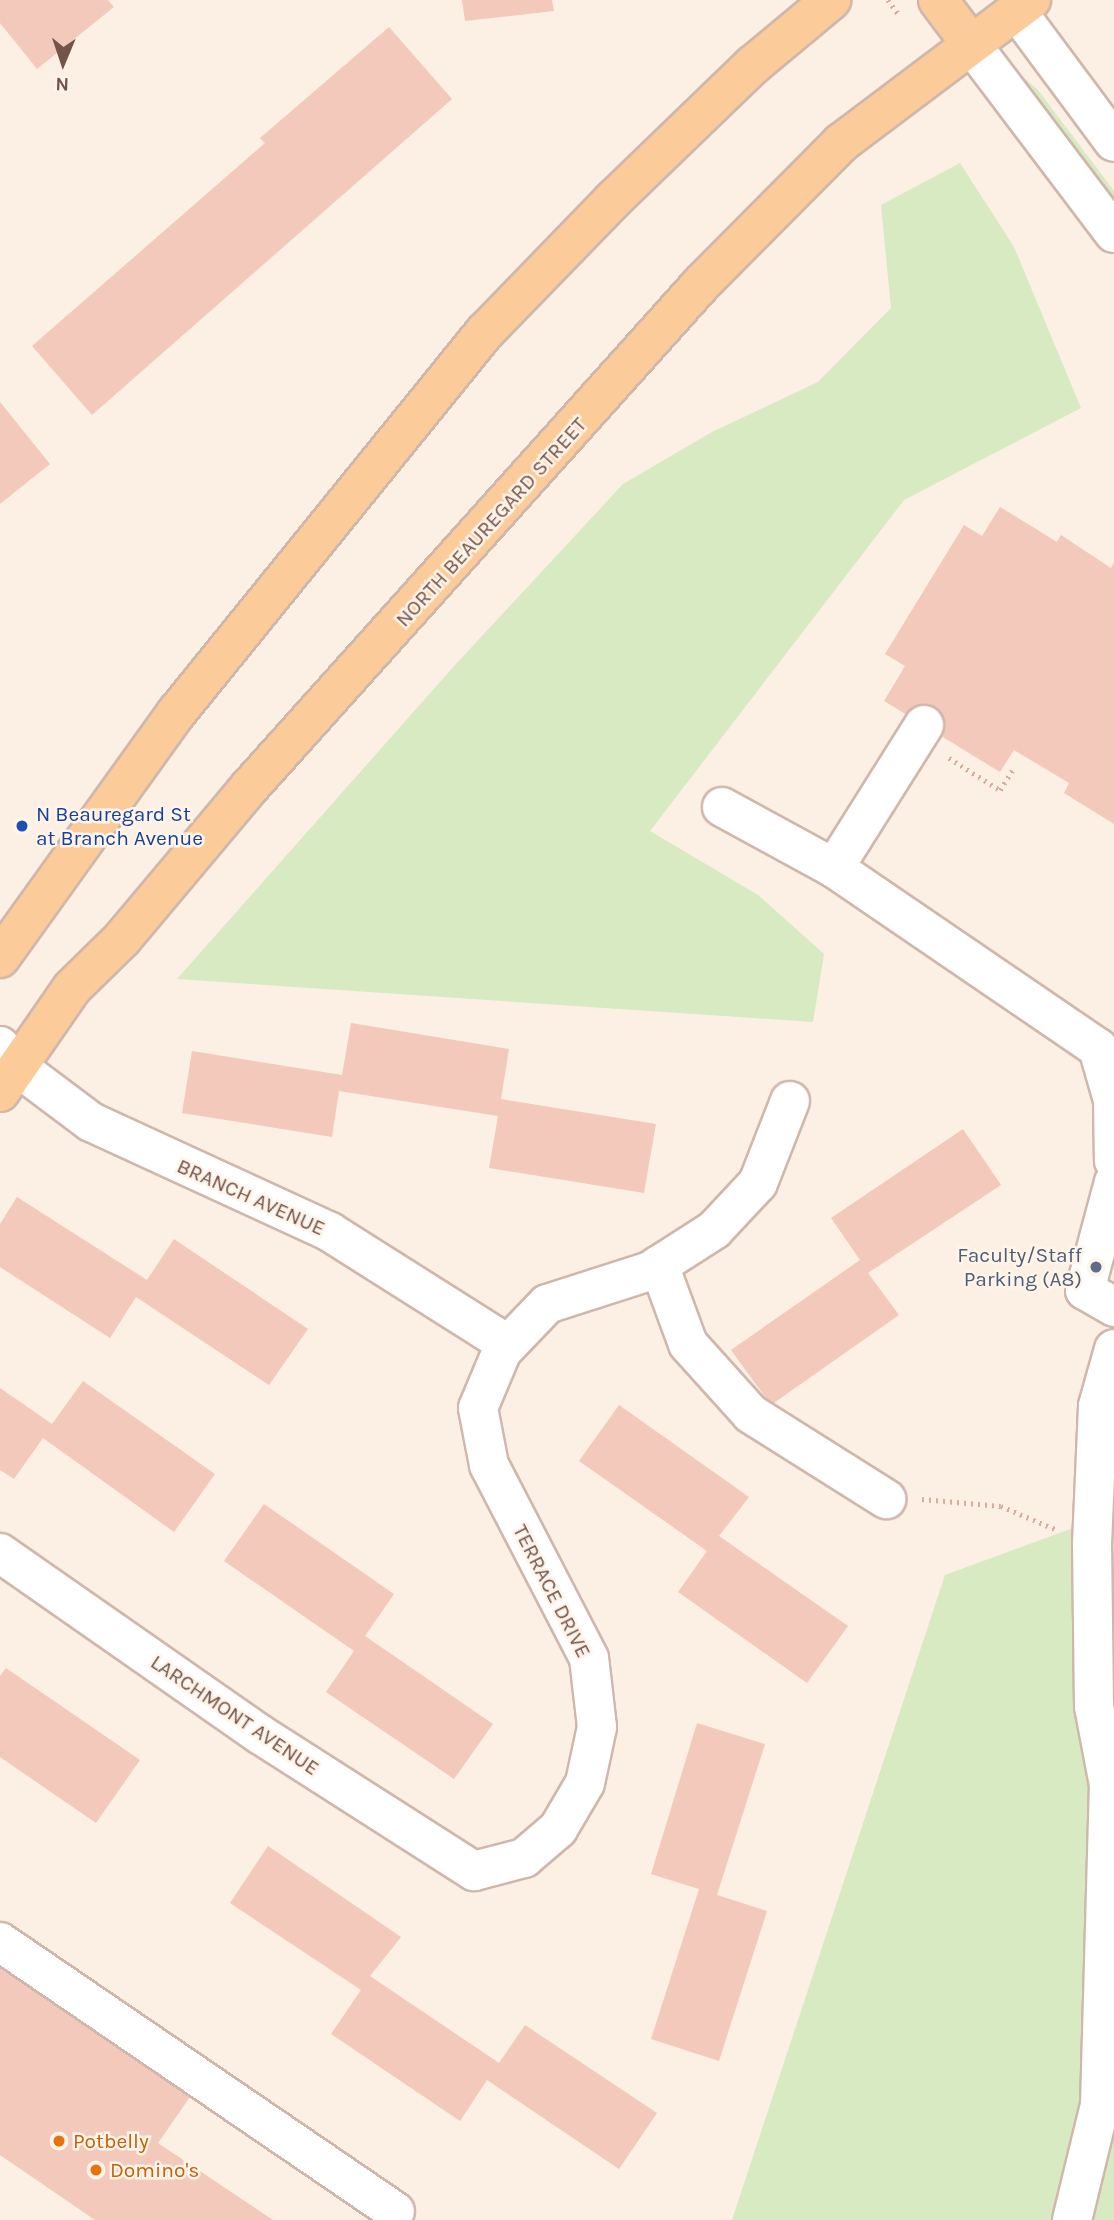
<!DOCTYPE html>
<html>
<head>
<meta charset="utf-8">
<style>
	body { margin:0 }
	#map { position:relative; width:1114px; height:2220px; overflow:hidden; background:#fcefe3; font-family:Karla,sans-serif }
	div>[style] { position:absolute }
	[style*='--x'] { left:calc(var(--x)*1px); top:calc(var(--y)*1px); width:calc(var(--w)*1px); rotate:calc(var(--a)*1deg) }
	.green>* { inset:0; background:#d7eac1 }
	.building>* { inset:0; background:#f2c9ba }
	.path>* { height:4.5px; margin-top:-2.25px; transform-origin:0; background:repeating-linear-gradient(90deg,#d7ac9d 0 2px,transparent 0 7px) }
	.roads { filter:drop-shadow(2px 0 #d0b7ac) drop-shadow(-2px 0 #d0b7ac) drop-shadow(0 2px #d0b7ac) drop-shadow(0 -2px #d0b7ac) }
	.minor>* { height:38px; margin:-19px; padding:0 19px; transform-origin:19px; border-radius:19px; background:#fff }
	.major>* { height:38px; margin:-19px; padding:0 19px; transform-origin:19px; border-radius:19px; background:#fccb9a }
	.dots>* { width:19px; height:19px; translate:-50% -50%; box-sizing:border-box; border:4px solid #fff4e9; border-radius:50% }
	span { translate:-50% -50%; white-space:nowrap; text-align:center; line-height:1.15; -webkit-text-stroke:5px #fff4e9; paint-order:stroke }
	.street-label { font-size:21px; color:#745349 }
	.transit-label { font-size:21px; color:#164399 }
	.left { translate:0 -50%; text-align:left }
	.service-label { font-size:21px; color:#4e5e75 }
	.right { translate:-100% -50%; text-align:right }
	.food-label { font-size:21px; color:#c56008 }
	.north { position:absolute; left:28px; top:28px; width:70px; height:70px; -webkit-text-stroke:5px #fff4e9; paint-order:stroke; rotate:182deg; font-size:19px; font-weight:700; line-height:28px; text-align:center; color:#745349 }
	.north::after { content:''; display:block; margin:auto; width:24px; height:32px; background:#745349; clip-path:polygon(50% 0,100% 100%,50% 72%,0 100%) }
</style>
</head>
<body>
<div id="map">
	<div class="green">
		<i style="clip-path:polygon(1023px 77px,1038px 90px,1114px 191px,1114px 206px,1020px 82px)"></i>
		<i style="clip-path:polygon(960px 163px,1014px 247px,1081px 408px,904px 500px,650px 831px,758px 895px,824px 954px,813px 1022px,177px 979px,455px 665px,623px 484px,712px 432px,818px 382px,891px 308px,881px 205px)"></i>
		<i style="clip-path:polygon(1114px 1513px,1114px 2220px,732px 2220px,945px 1575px)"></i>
	</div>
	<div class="building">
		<i style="clip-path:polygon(0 0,108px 0,114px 7px,37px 69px,0 23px)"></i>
		<i style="clip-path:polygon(462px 0,552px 0,554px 11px,465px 21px)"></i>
		<i style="clip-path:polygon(389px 27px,452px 99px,92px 415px,32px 346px,265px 143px,260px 138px)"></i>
		<i style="clip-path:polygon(0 402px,50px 464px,0 504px)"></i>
		<i style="clip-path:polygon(1000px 507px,1057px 542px,1061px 535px,1111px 568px,1114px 562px,1114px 824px,1064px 793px,1069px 783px,1014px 750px,1000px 772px,884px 701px,905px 666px,885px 654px,964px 525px,982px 536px)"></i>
		<i style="clip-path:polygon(351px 1023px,509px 1049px,501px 1099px,656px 1124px,644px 1193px,489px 1168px,498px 1116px,339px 1091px,332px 1137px,182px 1113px,192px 1051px,342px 1075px)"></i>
		<i style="clip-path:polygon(963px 1129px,1001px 1185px,868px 1273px,899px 1315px,771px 1405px,731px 1350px,860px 1260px,831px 1218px)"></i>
		<i style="clip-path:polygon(17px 1197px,147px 1280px,174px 1239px,308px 1329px,269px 1385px,136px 1297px,110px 1338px,0 1267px,0 1224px)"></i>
		<i style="clip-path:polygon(83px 1381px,215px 1474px,174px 1532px,43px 1438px,14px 1479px,0 1470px,0 1388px,52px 1424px)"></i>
		<i style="clip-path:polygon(619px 1405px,749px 1497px,719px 1536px,848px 1626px,807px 1683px,678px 1592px,707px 1551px,579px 1461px)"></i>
		<i style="clip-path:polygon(264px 1504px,394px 1594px,365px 1636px,493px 1724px,454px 1779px,326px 1692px,354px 1651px,224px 1561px)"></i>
		<i style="clip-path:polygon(6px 1668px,140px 1760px,96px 1823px,0 1757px,0 1676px)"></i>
		<i style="clip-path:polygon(697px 1723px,765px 1744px,717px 1895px,767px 1911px,719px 2061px,651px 2039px,699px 1889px,651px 1874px)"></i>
		<i style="clip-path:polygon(268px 1846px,401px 1937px,370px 1976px,499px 2063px,525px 2025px,657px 2113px,619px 2169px,487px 2080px,460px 2121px,331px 2034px,361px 1990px,230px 1903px)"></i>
		<i style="clip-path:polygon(0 1944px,201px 2081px,158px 2143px,273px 2220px,95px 2220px,0 2155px)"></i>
	</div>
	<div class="path">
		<i style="--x:888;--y:0;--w:20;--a:53"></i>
		<i style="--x:949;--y:758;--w:60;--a:32.1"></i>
		<i style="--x:1000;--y:790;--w:26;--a:-58"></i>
		<i style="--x:922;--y:1499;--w:79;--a:5.1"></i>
		<i style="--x:1001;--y:1506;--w:59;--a:23.1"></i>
	</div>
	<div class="roads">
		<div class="minor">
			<i style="--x:1016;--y:10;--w:164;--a:53.4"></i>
			<i style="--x:971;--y:44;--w:237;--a:52.9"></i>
			<i style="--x:722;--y:807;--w:128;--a:28.6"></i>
			<i style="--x:834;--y:868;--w:320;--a:34.3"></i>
			<i style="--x:1098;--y:1048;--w:54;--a:73.9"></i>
			<i style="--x:1113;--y:1100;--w:61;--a:89.1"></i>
			<i style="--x:834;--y:868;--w:169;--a:-57.8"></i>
			<i style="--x:0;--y:1046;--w:29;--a:49"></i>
			<i style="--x:19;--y:1068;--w:90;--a:36.9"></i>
			<i style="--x:91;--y:1122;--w:263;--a:24.7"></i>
			<i style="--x:330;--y:1232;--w:209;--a:32.3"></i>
			<i style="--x:1114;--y:1182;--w:112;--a:105"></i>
			<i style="--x:1085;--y:1290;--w:34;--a:30"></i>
			<i style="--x:659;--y:1265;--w:84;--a:69.8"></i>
			<i style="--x:688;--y:1344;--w:94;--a:48"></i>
			<i style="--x:751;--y:1414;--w:160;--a:32.2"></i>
			<i style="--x:0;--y:1553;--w:318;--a:34.9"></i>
			<i style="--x:261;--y:1735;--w:253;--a:32.6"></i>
			<i style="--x:474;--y:1871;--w:52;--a:-14.6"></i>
			<i style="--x:524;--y:1858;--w:45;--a:-40.5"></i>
			<i style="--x:558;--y:1829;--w:53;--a:-59.6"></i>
			<i style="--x:585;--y:1783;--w:57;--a:-77.9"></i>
			<i style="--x:597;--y:1727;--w:69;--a:-96.6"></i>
			<i style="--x:589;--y:1658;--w:217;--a:-117.4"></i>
			<i style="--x:489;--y:1465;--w:58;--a:-100.9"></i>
			<i style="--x:478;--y:1408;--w:62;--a:-67.2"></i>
			<i style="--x:502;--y:1351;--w:65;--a:-46.2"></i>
			<i style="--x:547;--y:1304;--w:108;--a:-17.8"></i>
			<i style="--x:650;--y:1271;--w:76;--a:-32.6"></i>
			<i style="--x:714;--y:1230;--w:64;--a:-46.9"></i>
			<i style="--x:758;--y:1183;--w:88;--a:-68.7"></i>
			<i style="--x:0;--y:1942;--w:478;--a:34.3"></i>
			<i style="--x:1072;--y:2220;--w:118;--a:-76.3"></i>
			<i style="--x:1100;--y:2105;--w:320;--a:-88.4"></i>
			<i style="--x:1109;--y:1785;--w:80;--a:-100.8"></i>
			<i style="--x:1094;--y:1706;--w:162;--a:-90.7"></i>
			<i style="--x:1092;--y:1544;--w:138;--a:-87.5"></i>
			<i style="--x:1098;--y:1406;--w:59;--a:-74.3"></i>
		</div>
		<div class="major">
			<i style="--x:938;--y:0;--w:55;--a:53.1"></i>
			<i style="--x:0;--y:958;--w:303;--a:-54.3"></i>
			<i style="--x:177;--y:712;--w:489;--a:-51"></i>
			<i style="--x:485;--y:332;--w:184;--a:-45.9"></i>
			<i style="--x:613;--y:200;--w:194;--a:-44"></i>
			<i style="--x:753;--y:65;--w:102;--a:-39.8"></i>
			<i style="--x:0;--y:1092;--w:126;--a:-55.3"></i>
			<i style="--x:72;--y:988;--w:70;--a:-44.4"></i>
			<i style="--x:122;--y:939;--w:193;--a:-50"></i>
			<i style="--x:246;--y:791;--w:681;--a:-48.09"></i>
			<i style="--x:701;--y:284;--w:199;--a:-45.2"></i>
			<i style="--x:841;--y:143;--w:238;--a:-37"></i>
		</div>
	</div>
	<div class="dots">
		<i style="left:22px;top:826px;background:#1a4fb4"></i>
		<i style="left:1096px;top:1267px;background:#5c6f8a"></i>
		<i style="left:59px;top:2141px;background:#e8710a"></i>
		<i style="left:96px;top:2170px;background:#e8710a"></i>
	</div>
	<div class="street-label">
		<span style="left:491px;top:522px;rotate:-48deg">NORTH BEAUREGARD STREET</span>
		<span style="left:251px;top:1197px;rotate:24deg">BRANCH AVENUE</span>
		<span style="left:552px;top:1591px;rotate:63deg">TERRACE DRIVE</span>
		<span style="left:235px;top:1715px;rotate:34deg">LARCHMONT AVENUE</span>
	</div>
	<div class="transit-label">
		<span class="left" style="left:36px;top:826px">N Beauregard St<br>at Branch Avenue</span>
	</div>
	<div class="service-label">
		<span class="right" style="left:1082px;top:1267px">Faculty/Staff<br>Parking (A8)</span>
	</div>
	<div class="food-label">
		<span class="left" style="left:73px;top:2141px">Potbelly</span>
		<span class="left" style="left:110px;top:2170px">Domino's</span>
	</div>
	<div class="north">N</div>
</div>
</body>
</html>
